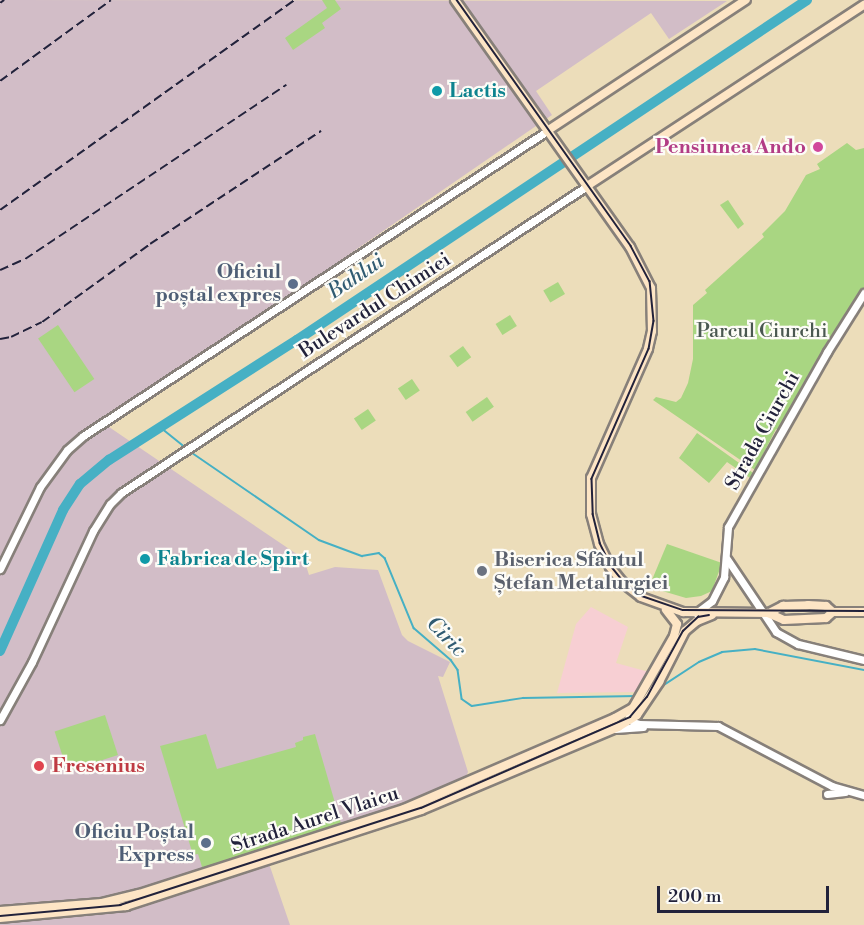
<!DOCTYPE html>
<html>
<head>
<meta charset="utf-8">
<style>
	body { margin:0 }
	#map { position:relative; width:864px; height:925px; overflow:hidden; background:#ecddba; font-family:"Libre Bodoni",serif }
	div>[style] { position:absolute }
	[style*='--x'] { left:calc(var(--x)*1px); top:calc(var(--y)*1px); width:calc(var(--w)*1px); rotate:calc(var(--a)*1deg) }
	.built>* { inset:0; background:#f7cfd3 }
	.industrial>* { inset:0; background:#d2bdc7 }
	.green>* { inset:0; background:#a9d682; transform-origin:0 0 }
	.stream>* { height:1.5px; margin:-0.75px; padding:0 0.75px; transform-origin:0.75px; border-radius:0.75px; background:#46b0c4 }
	.river>* { height:10px; margin:-5px; padding:0 5px; transform-origin:5px; border-radius:5px; background:#46b0c4 }
	.roads { filter:drop-shadow(2px 0 #87807a) drop-shadow(-2px 0 #87807a) drop-shadow(0 2px #87807a) drop-shadow(0 -2px #87807a) }
	.tertiary>* { height:7px; margin:-3.5px; padding:0 3.5px; transform-origin:3.5px; border-radius:3.5px; background:#fff }
	.secondary>* { height:8px; margin:-4px; padding:0 4px; transform-origin:4px; border-radius:4px; background:#fde5c5 }
	.tram>* { height:1.5px; margin:-0.75px; padding:0 0.75px; transform-origin:0.75px; border-radius:0.75px; background:#22223b }
	.rail>* { height:1.5px; margin-top:-0.75px; transform-origin:0; background:repeating-linear-gradient(90deg,#22223b 0 9px,transparent 0 13.5px) }
	.dots>* { width:16px; height:16px; translate:-50% -50%; box-sizing:border-box; border:3px solid #fdfcf7; border-radius:50% }
	span { translate:-50% -50%; white-space:nowrap; text-align:center; line-height:1.15; -webkit-text-stroke:4.5px #fdfcf7; paint-order:stroke }
	.culture-label { font-size:20px; color:#0d838f; font-weight:700 }
	.left { translate:0 -50%; text-align:left }
	.hotel-label { font-size:20px; color:#b23c85; font-weight:700 }
	.right { translate:-100% -50%; text-align:right }
	.service-label { font-size:20px; color:#4e5e75; font-weight:700 }
	.street-label { font-size:20px; color:#22223b }
	.park-label { font-size:20px; color:#4a5850 }
	.worship-label { font-size:20px; color:#5b616d; font-weight:700 }
	.health-label { font-size:20px; color:#be3a42; font-weight:700 }
	.water-label { font-size:21px; color:#305b72; font-style:italic }
	.scale { position:absolute; left:657px; top:886px; width:172px; height:27px; box-sizing:border-box; border:3px solid #22223b; border-top:0; padding-left:8px; font-size:18px; line-height:21px; white-space:nowrap; color:#22223b; -webkit-text-stroke:4px #fdfcf7; paint-order:stroke }
</style>
</head>
<body>
<div id="map">
	<div class="built">
		<i style="clip-path:polygon(591px 607px,628px 627px,616px 663px,649px 672px,637px 692px,557px 693px,576px 624px)"></i>
	</div>
	<div class="industrial">
		<i style="clip-path:polygon(0 0,727px 1px,669px 39px,651px 13px,536px 91px,552px 115px,146px 394px,109px 427px,304px 559px,309px 575px,335px 567px,378px 570px,402px 635px,408px 641px,450px 662px,443px 677px,438px 676px,468px 772px,462px 786px,417px 798px,351px 828px,265px 852px,290px 925px,0 925px)"></i>
	</div>
	<div class="green">
		<i style="clip-path:polygon(322px 0,335px 0,341px 9px,322px 23px,325px 28px,293px 50px,285px 38px,327px 8px)"></i>
		<i style="clip-path:polygon(847px 143px,856px 150px,864px 148px,864px 293px,782px 431px,776px 429px,755px 470px,653px 400px,656px 397px,676px 402px,681px 398px,688px 383px,693px 359px,693px 305px,707px 293px,705px 290px,764px 237px,762px 234px,785px 211px,806px 175px,820px 169px,817px 164px)"></i>
		<i style="clip-path:polygon(728px 200px,744px 224px,738px 229px,720px 205px)"></i>
		<i style="left:558px;top:282px;width:14px;height:17px;rotate:60deg"></i>
		<i style="left:510px;top:315px;width:13px;height:17px;rotate:58deg"></i>
		<i style="left:58px;top:325px;width:65px;height:24px;rotate:56deg"></i>
		<i style="left:463px;top:346px;width:14px;height:17px;rotate:54deg"></i>
		<i style="left:412px;top:379px;width:14px;height:17px;rotate:56deg"></i>
		<i style="left:487px;top:397px;width:12px;height:26px;rotate:55deg"></i>
		<i style="left:368px;top:409px;width:14px;height:17px;rotate:56deg"></i>
		<i style="clip-path:polygon(697px 433px,756px 475px,753px 480px,727px 462px,709px 483px,679px 458px)"></i>
		<i style="clip-path:polygon(667px 544px,722px 563px,712px 591px,701px 596px,686px 598px,649px 587px)"></i>
		<i style="left:105px;top:715px;width:42px;height:53px;rotate:72deg"></i>
		<i style="clip-path:polygon(206px 734px,217px 769px,296px 747px,295px 743px,303px 740px,303px 737px,315px 734px,342px 827px,203px 870px,198px 854px,193px 855px,160px 746px)"></i>
	</div>
	<div class="stream">
		<i style="--x:159;--y:426;--w:33;--a:39"></i>
		<i style="--x:191;--y:452;--w:155;--a:34.5"></i>
		<i style="--x:319;--y:540;--w:46;--a:20.4"></i>
		<i style="--x:362;--y:556;--w:17;--a:-10"></i>
		<i style="--x:379;--y:553;--w:8;--a:40"></i>
		<i style="--x:385;--y:558;--w:76;--a:67.5"></i>
		<i style="--x:414;--y:628;--w:49;--a:40.9"></i>
		<i style="--x:451;--y:660;--w:12;--a:55"></i>
		<i style="--x:458;--y:670;--w:29;--a:82"></i>
		<i style="--x:462;--y:699;--w:12;--a:35"></i>
		<i style="--x:472;--y:706;--w:52;--a:-8.9"></i>
		<i style="--x:523;--y:698;--w:114;--a:-1"></i>
		<i style="--x:661;--y:687;--w:45;--a:-33.3"></i>
		<i style="--x:699;--y:662;--w:25;--a:-23"></i>
		<i style="--x:722;--y:652;--w:33;--a:-5"></i>
		<i style="--x:755;--y:649;--w:111;--a:10.9"></i>
	</div>
	<div class="river">
		<i style="--x:0;--y:651;--w:154;--a:-65.9"></i>
		<i style="--x:63;--y:510;--w:31;--a:-57"></i>
		<i style="--x:80;--y:484;--w:38;--a:-40"></i>
		<i style="--x:109;--y:460;--w:223;--a:-32.6"></i>
		<i style="--x:297;--y:340;--w:613;--a:-33.69"></i>
	</div>
	<div class="roads">
		<div class="tertiary">
			<i style="--x:727;--y:559;--w:88;--a:56.1"></i>
			<i style="--x:776;--y:632;--w:25;--a:29"></i>
			<i style="--x:798;--y:644;--w:68;--a:13.6"></i>
			<i style="--x:0;--y:569;--w:91;--a:-64"></i>
			<i style="--x:40;--y:487;--w:46;--a:-53.9"></i>
			<i style="--x:67;--y:450;--w:21;--a:-41"></i>
			<i style="--x:83;--y:436;--w:555;--a:-33.32"></i>
			<i style="--x:696;--y:613;--w:20;--a:-37"></i>
			<i style="--x:712;--y:601;--w:27;--a:-63"></i>
			<i style="--x:724;--y:577;--w:50;--a:-85.4"></i>
			<i style="--x:728;--y:527;--w:201;--a:-60.5"></i>
			<i style="--x:827;--y:352;--w:70;--a:-57.9"></i>
			<i style="--x:627;--y:712;--w:12;--a:59"></i>
			<i style="--x:633;--y:722;--w:6;--a:18"></i>
			<i style="--x:639;--y:724;--w:79;--a:1.5"></i>
			<i style="--x:718;--y:726;--w:129;--a:27.8"></i>
			<i style="--x:832;--y:786;--w:33;--a:16"></i>
			<i style="--x:0;--y:720;--w:66;--a:-61.1"></i>
			<i style="--x:32;--y:662;--w:145;--a:-65"></i>
			<i style="--x:93;--y:531;--w:32;--a:-58"></i>
			<i style="--x:110;--y:504;--w:16;--a:-45"></i>
			<i style="--x:121;--y:493;--w:558;--a:-33.38"></i>
			<i style="--x:615;--y:729;--w:28;--a:-4"></i>
			<i style="--x:827;--y:794;--w:18;--a:-6"></i>
		</div>
		<div class="secondary">
			<i style="--x:455;--y:0;--w:303;--a:54.7"></i>
			<i style="--x:630;--y:247;--w:46;--a:62.9"></i>
			<i style="--x:651;--y:288;--w:43;--a:88.7"></i>
			<i style="--x:652;--y:331;--w:18;--a:103"></i>
			<i style="--x:648;--y:349;--w:141;--a:113.8"></i>
			<i style="--x:591;--y:478;--w:36;--a:90"></i>
			<i style="--x:591;--y:514;--w:31;--a:75"></i>
			<i style="--x:599;--y:544;--w:25;--a:64"></i>
			<i style="--x:610;--y:567;--w:19;--a:51"></i>
			<i style="--x:622;--y:582;--w:24;--a:38"></i>
			<i style="--x:641;--y:597;--w:45;--a:19.7"></i>
			<i style="--x:683;--y:612;--w:85;--a:0.7"></i>
			<i style="--x:768;--y:613;--w:17;--a:24"></i>
			<i style="--x:784;--y:620;--w:42;--a:-2.7"></i>
			<i style="--x:826;--y:618;--w:9;--a:-41"></i>
			<i style="--x:833;--y:612;--w:31;--a:0"></i>
			<i style="--x:547;--y:131;--w:238;--a:-33.4"></i>
			<i style="--x:587;--y:186;--w:331;--a:-33.2"></i>
			<i style="--x:769;--y:613;--w:16;--a:-27"></i>
			<i style="--x:783;--y:606;--w:25;--a:-2"></i>
			<i style="--x:808;--y:605;--w:18;--a:3"></i>
			<i style="--x:826;--y:606;--w:9;--a:41"></i>
			<i style="--x:0;--y:911;--w:102;--a:-4.5"></i>
			<i style="--x:102;--y:903;--w:38;--a:-14"></i>
			<i style="--x:139;--y:894;--w:278;--a:-17.8"></i>
			<i style="--x:404;--y:809;--w:230;--a:-23.3"></i>
			<i style="--x:615;--y:718;--w:21;--a:-29"></i>
			<i style="--x:633;--y:708;--w:83;--a:-60.3"></i>
			<i style="--x:674;--y:636;--w:12;--a:-76"></i>
			<i style="--x:677;--y:624;--w:18;--a:-128"></i>
			<i style="--x:0;--y:918;--w:127;--a:-5.4"></i>
			<i style="--x:126;--y:906;--w:310;--a:-18"></i>
			<i style="--x:421;--y:810;--w:214;--a:-22.8"></i>
			<i style="--x:618;--y:727;--w:22;--a:-32"></i>
			<i style="--x:637;--y:715;--w:40;--a:-56"></i>
			<i style="--x:659;--y:682;--w:57;--a:-63"></i>
			<i style="--x:685;--y:631;--w:16;--a:-40"></i>
			<i style="--x:697;--y:621;--w:16;--a:-22"></i>
		</div>
	</div>
	<div class="tram">
		<i style="--x:457;--y:0;--w:301;--a:54.7"></i>
		<i style="--x:631;--y:246;--w:40;--a:62"></i>
		<i style="--x:650;--y:281;--w:40;--a:84.3"></i>
		<i style="--x:654;--y:321;--w:28;--a:100"></i>
		<i style="--x:649;--y:349;--w:142;--a:113.7"></i>
		<i style="--x:592;--y:479;--w:35;--a:88"></i>
		<i style="--x:593;--y:514;--w:30;--a:76"></i>
		<i style="--x:600;--y:543;--w:25;--a:64"></i>
		<i style="--x:611;--y:566;--w:19;--a:51"></i>
		<i style="--x:623;--y:581;--w:24;--a:38"></i>
		<i style="--x:642;--y:596;--w:43;--a:18.9"></i>
		<i style="--x:683;--y:610;--w:181;--a:0.3"></i>
		<i style="--x:0;--y:916;--w:121;--a:-5.2"></i>
		<i style="--x:120;--y:905;--w:316;--a:-17.9"></i>
		<i style="--x:421;--y:808;--w:228;--a:-23.5"></i>
		<i style="--x:630;--y:717;--w:26;--a:-50"></i>
		<i style="--x:647;--y:697;--w:75;--a:-61.4"></i>
		<i style="--x:683;--y:631;--w:21;--a:-43"></i>
		<i style="--x:698;--y:617;--w:11;--a:-10"></i>
	</div>
	<div class="rail">
		<i style="--x:0;--y:3;--w:5;--a:-37"></i>
		<i style="--x:0;--y:81;--w:137;--a:-36.1"></i>
		<i style="--x:0;--y:210;--w:361;--a:-35.5"></i>
		<i style="--x:0;--y:270;--w:27;--a:-24"></i>
		<i style="--x:25;--y:259;--w:314;--a:-33.7"></i>
		<i style="--x:0;--y:339;--w:11;--a:-10"></i>
		<i style="--x:11;--y:337;--w:34;--a:-26"></i>
		<i style="--x:42;--y:322;--w:133;--a:-35.8"></i>
		<i style="--x:150;--y:244;--w:205;--a:-33.5"></i>
	</div>
	<div class="dots">
		<i style="left:437px;top:91px;background:#0f9aa8"></i>
		<i style="left:818px;top:147px;background:#d1479c"></i>
		<i style="left:293px;top:284px;background:#5c6f8a"></i>
		<i style="left:145px;top:559px;background:#0f9aa8"></i>
		<i style="left:482px;top:571px;background:#6b7280"></i>
		<i style="left:39px;top:766px;background:#e0444e"></i>
		<i style="left:206px;top:843px;background:#5c6f8a"></i>
	</div>
	<div class="culture-label">
		<span class="left" style="left:449px;top:91px">Lactis</span>
		<span class="left" style="left:157px;top:559px">Fabrica de Spirt</span>
	</div>
	<div class="hotel-label">
		<span class="right" style="left:806px;top:147px">Pensiunea Ando</span>
	</div>
	<div class="service-label">
		<span class="right" style="left:281px;top:284px">Oficiul<br>poștal expres</span>
		<span class="right" style="left:194px;top:844px">Oficiu Poștal<br>Express</span>
	</div>
	<div class="street-label">
		<span style="left:375px;top:306px;rotate:-33deg">Bulevardul Chimiei</span>
		<span style="left:763px;top:431px;rotate:-61deg">Strada Ciurchi</span>
		<span style="left:315px;top:820px;rotate:-18deg">Strada Aurel Vlaicu</span>
	</div>
	<div class="park-label">
		<span style="left:762px;top:331px">Parcul Ciurchi</span>
	</div>
	<div class="worship-label">
		<span class="left" style="left:494px;top:572px">Biserica Sfântul<br>Ștefan Metalurgiei</span>
	</div>
	<div class="health-label">
		<span class="left" style="left:52px;top:766px">Fresenius</span>
	</div>
	<div class="water-label">
		<span style="left:356px;top:277px;rotate:-34deg">Bahlui</span>
		<span style="left:446px;top:637px;rotate:46deg">Ciric</span>
	</div>
	<div class="scale">200 m</div>
</div>
</body>
</html>
